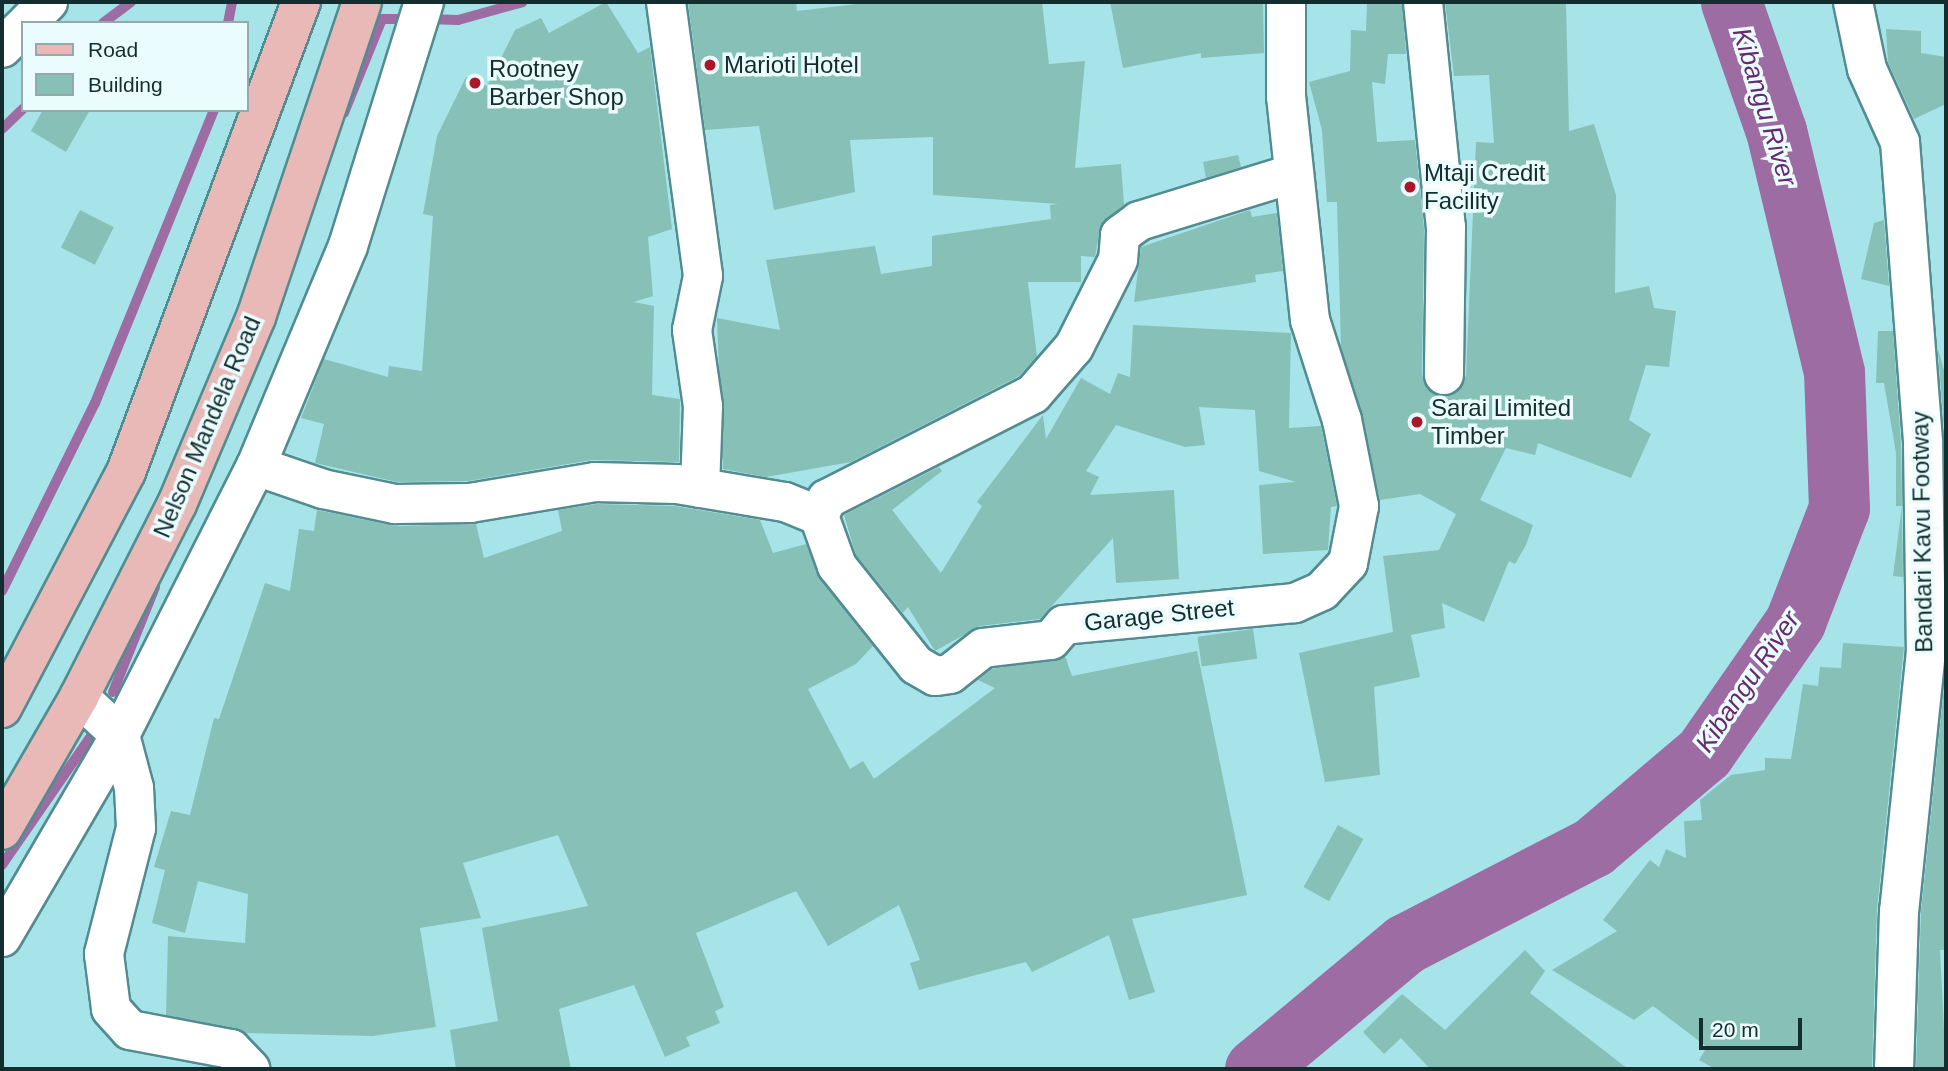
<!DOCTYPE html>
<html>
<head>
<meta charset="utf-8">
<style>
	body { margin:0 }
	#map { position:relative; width:1948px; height:1071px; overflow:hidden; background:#a7e4e9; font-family:Helvetica,sans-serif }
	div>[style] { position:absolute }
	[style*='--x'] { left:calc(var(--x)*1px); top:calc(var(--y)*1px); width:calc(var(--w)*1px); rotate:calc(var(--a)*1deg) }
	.stream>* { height:10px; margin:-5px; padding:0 5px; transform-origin:5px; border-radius:5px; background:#9c6ca3 }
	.river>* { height:61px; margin:-30.5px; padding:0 30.5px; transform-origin:30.5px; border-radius:30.5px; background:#9c6ca3 }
	.building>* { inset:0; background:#86c0b6; transform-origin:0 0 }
	.roads { filter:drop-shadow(2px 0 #528c91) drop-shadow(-2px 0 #528c91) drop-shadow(0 2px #528c91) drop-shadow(0 -2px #528c91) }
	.minor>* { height:38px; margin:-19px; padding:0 19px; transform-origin:19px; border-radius:19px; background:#fff }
	.major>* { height:38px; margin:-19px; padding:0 19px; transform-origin:19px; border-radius:19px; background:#e9b9b7 }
	.dots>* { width:19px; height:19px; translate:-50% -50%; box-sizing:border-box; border:4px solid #ebfcfe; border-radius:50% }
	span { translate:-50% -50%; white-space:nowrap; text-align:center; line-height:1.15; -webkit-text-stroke:7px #ebfcfe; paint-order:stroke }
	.poi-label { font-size:24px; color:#142d2f }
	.left { translate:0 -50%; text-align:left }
	.street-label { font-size:24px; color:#142d2f }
	.water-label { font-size:26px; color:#672a70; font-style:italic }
	.frame { position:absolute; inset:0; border:4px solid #142d2f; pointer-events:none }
	.legend { position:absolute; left:21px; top:21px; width:228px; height:91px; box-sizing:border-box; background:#ebfcfe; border:2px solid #95a9ab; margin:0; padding:9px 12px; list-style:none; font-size:21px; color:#142d2f }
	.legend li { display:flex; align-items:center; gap:14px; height:35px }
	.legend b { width:35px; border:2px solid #95a9ab }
	.scale { position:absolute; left:1699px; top:1018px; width:103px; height:32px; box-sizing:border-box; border:4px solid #142d2f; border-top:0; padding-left:9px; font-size:21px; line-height:24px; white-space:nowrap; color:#142d2f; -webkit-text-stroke:5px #ebfcfe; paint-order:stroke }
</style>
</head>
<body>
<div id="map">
	<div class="stream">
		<i style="--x:427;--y:19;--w:31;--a:2"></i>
		<i style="--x:458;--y:20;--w:67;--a:-15.5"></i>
		<i style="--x:103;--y:23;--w:35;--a:-37"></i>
		<i style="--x:228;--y:23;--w:21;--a:-79"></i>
		<i style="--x:344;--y:113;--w:101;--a:-68"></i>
		<i style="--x:382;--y:19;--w:29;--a:0"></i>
		<i style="--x:2;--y:129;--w:29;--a:-44"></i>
		<i style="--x:2;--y:591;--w:210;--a:-63.7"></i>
		<i style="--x:95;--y:403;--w:316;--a:-67.9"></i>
		<i style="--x:113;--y:692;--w:113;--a:-68.2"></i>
		<i style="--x:2;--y:865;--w:160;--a:-55.4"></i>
	</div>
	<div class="river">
		<i style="--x:1255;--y:1069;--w:195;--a:-39.8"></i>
		<i style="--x:1405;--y:944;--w:212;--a:-27.3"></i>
		<i style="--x:1593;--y:847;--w:145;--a:-40.3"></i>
		<i style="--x:1704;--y:753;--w:160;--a:-55.2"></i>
		<i style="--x:1795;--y:622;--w:122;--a:-68.9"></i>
		<i style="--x:1839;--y:508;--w:136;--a:-92.1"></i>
		<i style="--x:1834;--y:372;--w:248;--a:-103.5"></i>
		<i style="--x:1776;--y:131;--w:137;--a:-109.2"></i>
	</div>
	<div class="building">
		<i style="clip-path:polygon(606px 2px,638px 53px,650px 47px,672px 229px,648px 237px,653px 296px,634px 302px,654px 306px,652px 395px,680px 399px,679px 462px,592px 460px,468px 481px,397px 482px,315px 463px,324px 424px,301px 418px,324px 359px,388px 377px,389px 366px,422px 371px,433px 216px,423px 214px,437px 136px,466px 77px,487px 86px,515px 30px,541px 18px,549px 33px)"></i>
		<i style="clip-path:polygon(688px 2px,796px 2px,797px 11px,874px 2px,1042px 2px,1049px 64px,1085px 61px,1075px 168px,1121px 164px,1124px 205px,1101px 225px,1095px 257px,1081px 256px,1081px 282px,1028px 282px,1037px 357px,1019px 376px,851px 462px,766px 477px,723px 469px,717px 318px,780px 330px,766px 260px,875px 246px,881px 274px,932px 266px,932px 236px,1051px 219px,1050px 205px,1058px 204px,933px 195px,933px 137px,850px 140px,855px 192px,774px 210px,759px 126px,705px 130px)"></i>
		<i style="clip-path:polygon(1110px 2px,1263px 2px,1264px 53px,1201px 58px,1201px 53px,1123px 68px)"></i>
		<i style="clip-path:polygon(1367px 2px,1402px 2px,1406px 54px,1388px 54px,1385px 84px,1372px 82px,1377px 142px,1415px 140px,1424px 228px,1422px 375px,1432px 393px,1454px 394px,1466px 376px,1476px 142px,1494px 143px,1489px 75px,1454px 76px,1445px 2px,1566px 2px,1569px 131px,1594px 124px,1616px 195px,1615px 293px,1649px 286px,1654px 308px,1676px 311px,1669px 367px,1646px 365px,1629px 420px,1651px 434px,1631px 478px,1538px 443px,1535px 455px,1506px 448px,1480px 500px,1533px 525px,1526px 545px,1515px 564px,1509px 561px,1484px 622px,1442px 603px,1445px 628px,1411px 635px,1420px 677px,1374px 687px,1380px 775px,1325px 782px,1299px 653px,1393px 632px,1383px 556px,1439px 550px,1456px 514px,1420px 494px,1380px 500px,1341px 346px,1337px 202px,1327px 202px,1322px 130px,1309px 82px,1350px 71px,1351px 30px,1366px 31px)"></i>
		<i style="clip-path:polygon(1886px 29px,1921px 31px,1921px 53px,1946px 57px,1946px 104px,1914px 119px,1888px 62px)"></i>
		<i style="clip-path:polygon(43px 110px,90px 110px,66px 152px,31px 131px)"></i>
		<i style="clip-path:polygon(1238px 155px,1241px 167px,1206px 178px,1203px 162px)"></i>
		<i style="left:80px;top:210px;width:38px;height:42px;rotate:27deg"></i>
		<i style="clip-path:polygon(1250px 210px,1252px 217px,1277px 213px,1283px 271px,1255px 275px,1256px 282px,1134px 302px,1141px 247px)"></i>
		<i style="clip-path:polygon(1884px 220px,1889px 286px,1861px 279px,1874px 223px)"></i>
		<i style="clip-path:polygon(1133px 325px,1291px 333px,1289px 428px,1321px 426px,1337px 506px,1331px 507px,1328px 550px,1263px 554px,1259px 485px,1296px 482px,1259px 471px,1255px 410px,1199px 407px,1205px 445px,1185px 447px,1116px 425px,1086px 471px,1099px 477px,1090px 495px,1174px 490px,1179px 579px,1116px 583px,1113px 538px,1040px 619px,980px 626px,935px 651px,908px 607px,903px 613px,856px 555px,844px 515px,939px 467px,942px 471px,892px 510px,941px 573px,982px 506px,977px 502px,1043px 415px,1046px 439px,1081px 378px,1110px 394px,1118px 373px,1130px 377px)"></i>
		<i style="clip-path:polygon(1878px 331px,1893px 331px,1901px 444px,1903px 577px,1893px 576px,1902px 506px,1896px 506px,1896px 453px,1884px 383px,1876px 383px)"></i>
		<i style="clip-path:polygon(1938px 349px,1946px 377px,1946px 538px,1945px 443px)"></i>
		<i style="clip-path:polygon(597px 504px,675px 506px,760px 520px,773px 553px,806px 544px,820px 579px,873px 646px,856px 664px,808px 689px,850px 769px,863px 761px,874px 779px,995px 688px,978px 680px,992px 669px,1065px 656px,1072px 676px,1197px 651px,1247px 895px,1132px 919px,1155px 992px,1129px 1000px,1109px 935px,1032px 972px,1026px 962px,919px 990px,910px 963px,920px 960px,899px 905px,828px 946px,796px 891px,696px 933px,724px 1007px,715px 1011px,720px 1023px,686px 1037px,690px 1046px,665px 1057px,634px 985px,559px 1009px,571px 1069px,456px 1069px,450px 1030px,498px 1021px,482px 928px,588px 906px,558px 835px,463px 863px,481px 918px,420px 928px,436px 1027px,373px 1036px,245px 1033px,166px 1015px,168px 936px,245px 943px,248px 894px,198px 881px,185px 933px,152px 923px,165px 870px,154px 867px,171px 811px,190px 815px,214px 718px,219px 719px,265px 583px,290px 591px,299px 529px,314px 531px,317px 510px,395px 526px,476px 524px,484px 558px,562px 531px,558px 510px)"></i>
		<i style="left:1253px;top:629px;width:30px;height:56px;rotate:82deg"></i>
		<i style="clip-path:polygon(1843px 643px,1904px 647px,1877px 909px,1872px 1069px,1715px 1069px,1699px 1060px,1707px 1047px,1653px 1006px,1634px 1020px,1552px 970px,1617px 931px,1603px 920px,1650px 860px,1659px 867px,1666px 849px,1686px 858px,1684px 821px,1702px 820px,1700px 800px,1731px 775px,1765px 770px,1765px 758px,1791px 759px,1803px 684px,1818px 686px,1820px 667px,1841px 668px)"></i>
		<i style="clip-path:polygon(1946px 668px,1946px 950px,1940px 950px,1946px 1069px,1916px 1069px,1921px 912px)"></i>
		<i style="left:1338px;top:825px;width:29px;height:71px;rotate:29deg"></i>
		<i style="clip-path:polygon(1525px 950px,1545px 971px,1530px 993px,1628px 1069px,1430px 1069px,1401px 1038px,1384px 1054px,1363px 1032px,1402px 994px,1445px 1030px)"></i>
	</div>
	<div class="roads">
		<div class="minor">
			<i style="--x:666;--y:2;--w:276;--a:82.3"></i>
			<i style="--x:703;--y:276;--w:55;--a:101.5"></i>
			<i style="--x:692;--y:330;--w:77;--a:81.8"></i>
			<i style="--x:703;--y:406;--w:82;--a:92.1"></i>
			<i style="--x:1286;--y:2;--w:94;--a:90"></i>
			<i style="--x:1286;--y:96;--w:225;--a:83.9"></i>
			<i style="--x:1310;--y:320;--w:105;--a:72.3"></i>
			<i style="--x:1342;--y:420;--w:88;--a:78.8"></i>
			<i style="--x:1359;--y:506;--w:58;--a:100.9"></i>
			<i style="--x:1348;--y:563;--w:38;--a:133"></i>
			<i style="--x:1322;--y:591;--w:30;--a:156"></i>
			<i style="--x:1295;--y:603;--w:232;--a:174.6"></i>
			<i style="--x:1064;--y:625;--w:20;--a:131"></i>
			<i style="--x:1051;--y:640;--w:68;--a:173.3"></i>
			<i style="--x:983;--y:648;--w:42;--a:141.8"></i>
			<i style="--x:950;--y:674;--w:15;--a:172"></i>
			<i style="--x:935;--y:676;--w:22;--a:-150"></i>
			<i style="--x:916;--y:665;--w:127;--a:-128.6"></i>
			<i style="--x:837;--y:566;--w:53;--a:-109.8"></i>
			<i style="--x:819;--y:516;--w:19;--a:-65"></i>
			<i style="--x:827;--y:499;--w:231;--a:-27"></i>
			<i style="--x:1033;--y:394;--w:62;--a:-48.9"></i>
			<i style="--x:1074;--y:347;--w:97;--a:-63.2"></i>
			<i style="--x:1118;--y:260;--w:25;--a:-85"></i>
			<i style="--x:1120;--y:235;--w:24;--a:-36"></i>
			<i style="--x:1139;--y:221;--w:160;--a:-17.1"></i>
			<i style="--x:1423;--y:2;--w:226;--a:84.2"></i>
			<i style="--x:1446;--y:227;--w:148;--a:90.8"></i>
			<i style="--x:1853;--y:2;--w:68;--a:78.2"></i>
			<i style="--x:1867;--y:69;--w:80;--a:65.7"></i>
			<i style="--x:1900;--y:142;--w:302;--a:85.6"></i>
			<i style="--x:1923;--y:443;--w:208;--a:89.2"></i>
			<i style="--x:1926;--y:651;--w:261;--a:95.9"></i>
			<i style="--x:1899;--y:911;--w:158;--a:91.8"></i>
			<i style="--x:27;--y:23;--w:30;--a:-45"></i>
			<i style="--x:2;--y:48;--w:30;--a:-45"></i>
			<i style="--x:256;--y:466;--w:71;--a:18.9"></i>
			<i style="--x:323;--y:489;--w:74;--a:11.8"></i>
			<i style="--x:395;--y:504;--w:75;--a:-0.8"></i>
			<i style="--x:470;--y:503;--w:127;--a:-9.5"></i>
			<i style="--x:595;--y:482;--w:82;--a:1.4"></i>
			<i style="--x:677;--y:484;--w:109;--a:9.5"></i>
			<i style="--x:785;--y:502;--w:37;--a:22"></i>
			<i style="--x:79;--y:697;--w:56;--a:42.8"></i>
			<i style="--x:120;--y:735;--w:55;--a:75.2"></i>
			<i style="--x:134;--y:788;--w:40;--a:87.1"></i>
			<i style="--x:136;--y:828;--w:130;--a:104.3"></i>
			<i style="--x:104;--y:954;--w:55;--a:82.7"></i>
			<i style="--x:111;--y:1009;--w:28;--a:48"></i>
			<i style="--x:130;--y:1030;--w:103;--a:10.7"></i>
			<i style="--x:231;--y:1049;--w:28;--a:46"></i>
			<i style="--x:2;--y:937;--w:234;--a:-59.7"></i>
			<i style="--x:120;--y:735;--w:301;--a:-63.2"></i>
			<i style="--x:256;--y:466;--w:238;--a:-67.3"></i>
			<i style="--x:348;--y:246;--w:256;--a:-72.7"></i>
		</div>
		<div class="major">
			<i style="--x:2;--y:708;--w:267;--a:-62.3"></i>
			<i style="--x:126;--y:472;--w:502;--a:-69.58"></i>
			<i style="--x:2;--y:830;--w:154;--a:-59.9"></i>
			<i style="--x:79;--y:697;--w:216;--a:-63.1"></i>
			<i style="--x:177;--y:504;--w:203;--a:-67.1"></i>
			<i style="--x:256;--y:317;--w:332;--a:-71.4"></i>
		</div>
	</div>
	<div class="dots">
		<i style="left:710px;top:65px;background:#ab1629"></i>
		<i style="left:475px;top:83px;background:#ab1629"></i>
		<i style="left:1410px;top:187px;background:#ab1629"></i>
		<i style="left:1417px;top:422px;background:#ab1629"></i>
	</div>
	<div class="poi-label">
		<span class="left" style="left:724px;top:65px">Marioti Hotel</span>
		<span class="left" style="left:489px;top:83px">Rootney<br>Barber Shop</span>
		<span class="left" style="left:1424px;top:187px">Mtaji Credit<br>Facility</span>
		<span class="left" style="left:1431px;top:422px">Sarai Limited<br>Timber</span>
	</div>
	<div class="street-label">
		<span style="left:207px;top:427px;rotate:-67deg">Nelson Mandela Road</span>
		<span style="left:1922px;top:532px;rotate:-91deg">Bandari Kavu Footway</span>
		<span style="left:1159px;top:615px;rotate:-6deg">Garage Street</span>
	</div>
	<div class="water-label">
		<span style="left:1764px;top:107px;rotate:73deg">Kibangu River</span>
		<span style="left:1748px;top:682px;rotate:-56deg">Kibangu River</span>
	</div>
	<div class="frame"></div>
	<ul class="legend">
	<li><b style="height:9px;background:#e9b9b7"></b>Road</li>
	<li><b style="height:19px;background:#86c0b6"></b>Building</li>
	</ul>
	<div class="scale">20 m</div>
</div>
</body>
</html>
